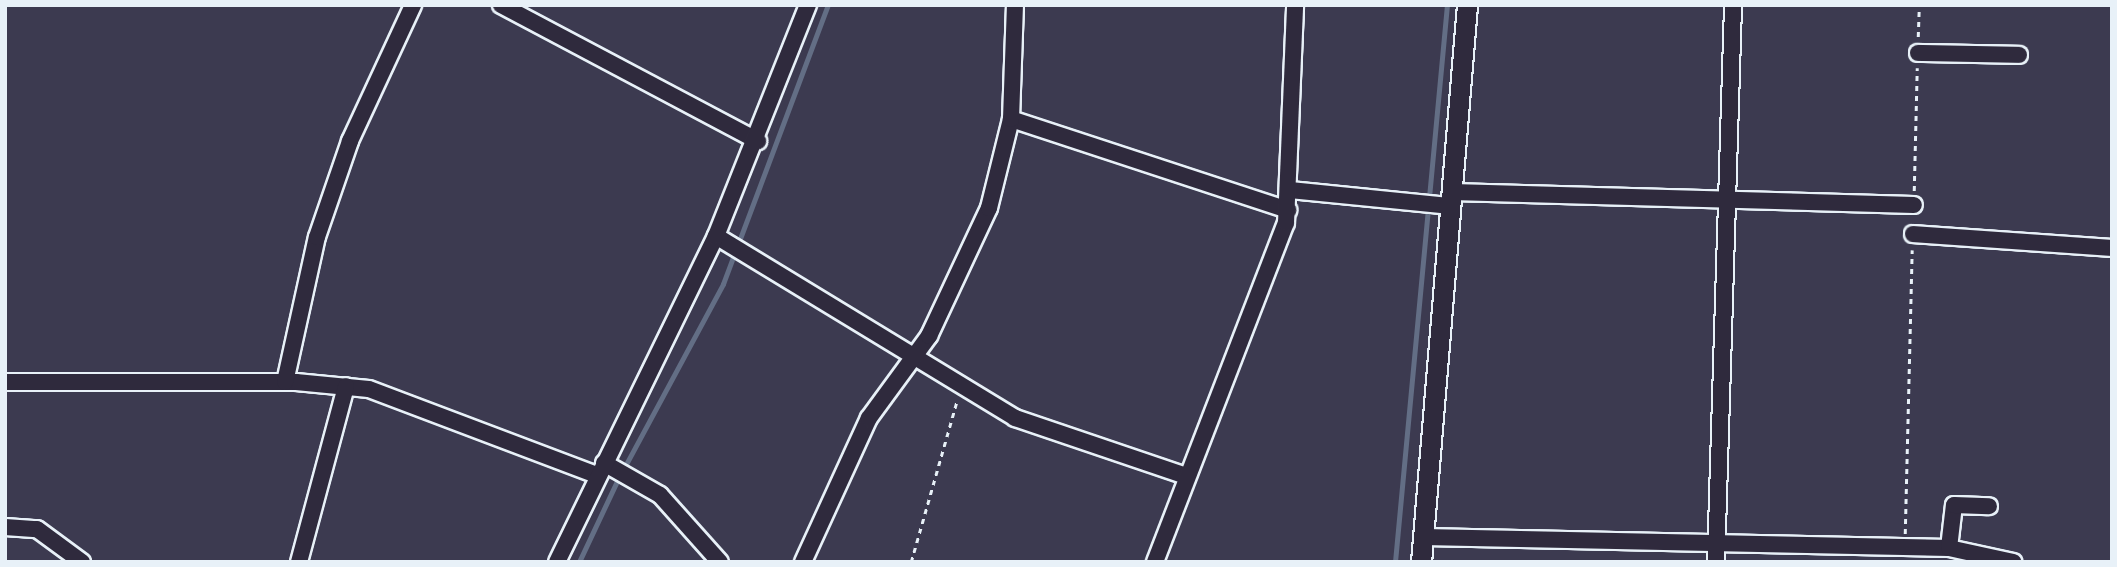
<!DOCTYPE html>
<html>
<head>
<meta charset="utf-8">
<style>
	body { margin:0 }
	#map { position:relative; width:2117px; height:567px; overflow:hidden; background:#3c3a50; font-family:"Architects Daughter",sans-serif }
	div>[style] { position:absolute }
	[style*='--x'] { left:calc(var(--x)*1px); top:calc(var(--y)*1px); width:calc(var(--w)*1px); rotate:calc(var(--a)*1deg) }
	.stream>* { height:4.5px; margin:-2.25px; padding:0 2.25px; transform-origin:2.25px; border-radius:2.25px; background:#636e85 }
	.path>* { height:2.5px; margin-top:-1.25px; transform-origin:0; background:repeating-linear-gradient(90deg,#e8f1f8 0 5px,transparent 0 10px) }
	.roads { filter:drop-shadow(2px 0 #e8f1f8) drop-shadow(-2px 0 #e8f1f8) drop-shadow(0 2px #e8f1f8) drop-shadow(0 -2px #e8f1f8) }
	.minor>* { height:16px; margin:-8px; padding:0 8px; transform-origin:8px; border-radius:8px; background:#2f2a3d }
	.tertiary>* { height:19px; margin:-9.5px; padding:0 9.5px; transform-origin:9.5px; border-radius:9.5px; background:#2f2a3d }
	span { translate:-50% -50%; white-space:nowrap; text-align:center; line-height:1.15; -webkit-text-stroke:5px #2f2a3d; paint-order:stroke }
	.frame { position:absolute; inset:0; border:7px solid #e8f1f8; pointer-events:none }
</style>
</head>
<body>
<div id="map">
	<div class="stream">
		<i style="--x:623;--y:470;--w:211;--a:-61.7"></i>
		<i style="--x:723;--y:284;--w:298;--a:-69.4"></i>
		<i style="--x:579;--y:562;--w:94;--a:-64.8"></i>
		<i style="--x:1395;--y:562;--w:559;--a:-84.67"></i>
	</div>
	<div class="path">
		<i style="--x:1918;--y:37;--w:32;--a:-88"></i>
		<i style="--x:1914;--y:191;--w:123;--a:-88.6"></i>
		<i style="--x:1905;--y:534;--w:284;--a:-88.6"></i>
		<i style="--x:911;--y:562;--w:167;--a:-74.1"></i>
	</div>
	<div class="roads">
		<div class="minor">
			<i style="--x:501;--y:5;--w:291;--a:27.9"></i>
			<i style="--x:1918;--y:53;--w:101;--a:1.1"></i>
			<i style="--x:1011;--y:119;--w:292;--a:18.2"></i>
			<i style="--x:1290;--y:190;--w:162;--a:5.7"></i>
			<i style="--x:1452;--y:192;--w:462;--a:1.6"></i>
			<i style="--x:1913;--y:234;--w:199;--a:4"></i>
			<i style="--x:716;--y:236;--w:350;--a:31.3"></i>
			<i style="--x:1015;--y:418;--w:177;--a:18.7"></i>
			<i style="--x:5;--y:382;--w:291;--a:0"></i>
			<i style="--x:296;--y:382;--w:73;--a:5.5"></i>
			<i style="--x:369;--y:389;--w:244;--a:20.7"></i>
			<i style="--x:285;--y:382;--w:148;--a:-77.6"></i>
			<i style="--x:317;--y:237;--w:102;--a:-71"></i>
			<i style="--x:350;--y:141;--w:150;--a:-65.1"></i>
			<i style="--x:604;--y:463;--w:64;--a:29.7"></i>
			<i style="--x:660;--y:495;--w:90;--a:48.2"></i>
			<i style="--x:5;--y:527;--w:32;--a:4"></i>
			<i style="--x:37;--y:529;--w:56;--a:36.3"></i>
			<i style="--x:1424;--y:537;--w:525;--a:1.2"></i>
			<i style="--x:1949;--y:548;--w:66;--a:12.3"></i>
			<i style="--x:1949;--y:548;--w:43;--a:-83.4"></i>
			<i style="--x:1954;--y:505;--w:35;--a:2"></i>
			<i style="--x:299;--y:562;--w:182;--a:-75"></i>
			<i style="--x:557;--y:562;--w:363;--a:-64"></i>
			<i style="--x:716;--y:236;--w:249;--a:-68.3"></i>
			<i style="--x:803;--y:562;--w:158;--a:-65.4"></i>
			<i style="--x:869;--y:418;--w:102;--a:-53.8"></i>
			<i style="--x:929;--y:336;--w:141;--a:-64.9"></i>
			<i style="--x:989;--y:208;--w:92;--a:-76.1"></i>
			<i style="--x:1011;--y:119;--w:114;--a:-88"></i>
			<i style="--x:1155;--y:562;--w:363;--a:-68.9"></i>
			<i style="--x:1286;--y:223;--w:218;--a:-87.6"></i>
			<i style="--x:1716;--y:562;--w:557;--a:-88.25"></i>
		</div>
		<div class="tertiary">
			<i style="--x:1421;--y:562;--w:559;--a:-85.28"></i>
		</div>
	</div>
	<div class="frame"></div>
</div>
</body>
</html>
